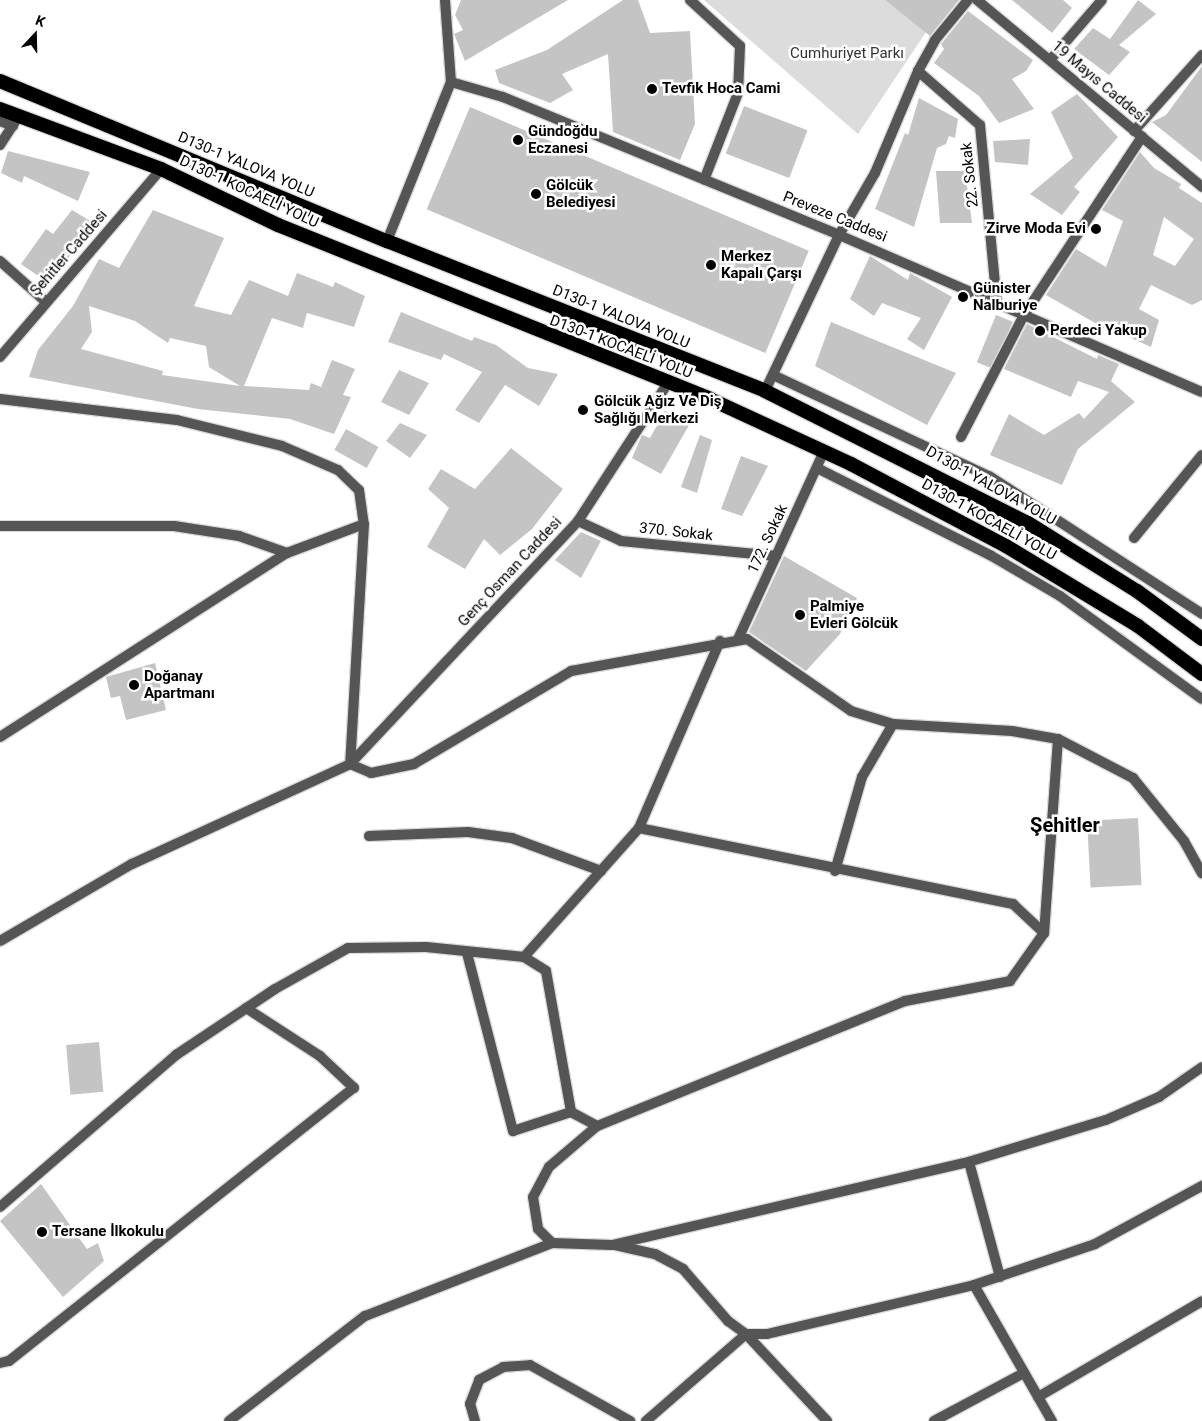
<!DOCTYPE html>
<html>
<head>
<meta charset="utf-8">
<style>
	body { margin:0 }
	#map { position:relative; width:1202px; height:1421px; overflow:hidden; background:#fff; font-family:Roboto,sans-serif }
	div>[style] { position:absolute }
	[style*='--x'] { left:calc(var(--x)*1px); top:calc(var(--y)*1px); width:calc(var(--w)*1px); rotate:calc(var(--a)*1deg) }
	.green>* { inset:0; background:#dcdcdc }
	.building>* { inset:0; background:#c4c4c4; transform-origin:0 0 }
	.roads { filter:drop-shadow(1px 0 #dbdbdb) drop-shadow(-1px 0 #dbdbdb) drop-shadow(0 1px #dbdbdb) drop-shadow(0 -1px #dbdbdb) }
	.minor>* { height:10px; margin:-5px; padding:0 5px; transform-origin:5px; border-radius:5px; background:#555 }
	.trunk>* { height:14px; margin:-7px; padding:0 7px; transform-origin:7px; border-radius:7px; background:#000 }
	.dots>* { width:14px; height:14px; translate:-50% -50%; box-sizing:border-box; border:2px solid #fff; border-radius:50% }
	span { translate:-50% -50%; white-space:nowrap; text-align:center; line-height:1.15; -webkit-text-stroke:5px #fff; paint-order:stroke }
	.park-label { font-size:15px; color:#333 }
	.street-label { font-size:15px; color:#000 }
	.poi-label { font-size:15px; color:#000; font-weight:700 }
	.left { translate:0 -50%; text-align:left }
	.right { translate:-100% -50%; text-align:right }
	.district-label { font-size:20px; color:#000; font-weight:700 }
	.north { position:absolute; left:10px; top:10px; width:50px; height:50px; -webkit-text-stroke:4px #fff; paint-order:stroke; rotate:21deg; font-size:14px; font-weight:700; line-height:20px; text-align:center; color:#000 }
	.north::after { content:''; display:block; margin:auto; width:18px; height:22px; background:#000; clip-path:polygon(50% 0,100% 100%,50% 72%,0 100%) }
</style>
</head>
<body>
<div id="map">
	<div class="green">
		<i style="clip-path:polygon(704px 0,885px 0,926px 32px,858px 134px)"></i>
	</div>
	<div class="building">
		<i style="clip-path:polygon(461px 0,568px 0,465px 61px,454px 34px,463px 30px,455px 15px)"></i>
		<i style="clip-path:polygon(623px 0,638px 0,650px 33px,690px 31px,695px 124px,680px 160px,613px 132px,608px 54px,562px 74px,573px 90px,550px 103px,499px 83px,495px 70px,547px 50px)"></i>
		<i style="clip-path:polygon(885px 0,959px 0,930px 36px)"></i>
		<i style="clip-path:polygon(1012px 0,1063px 0,1072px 8px,1052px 33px)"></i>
		<i style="clip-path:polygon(1138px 0,1156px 14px,1119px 45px,1130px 52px,1109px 75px,1074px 49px,1093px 28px,1110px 39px)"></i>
		<i style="clip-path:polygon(968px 11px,1033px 60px,1026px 71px,1012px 79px,1034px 109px,999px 123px,979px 96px,934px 63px,944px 49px,941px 44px)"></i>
		<i style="clip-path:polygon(1202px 66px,1202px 162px,1152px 122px,1166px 115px)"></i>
		<i style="clip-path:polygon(1077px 94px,1118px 137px,1074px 187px,1080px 192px,1062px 215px,1030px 194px,1073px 158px,1051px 112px)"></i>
		<i style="clip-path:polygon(919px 98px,958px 119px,955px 138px,949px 136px,946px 144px,937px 148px,914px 227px,875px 209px,905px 133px,908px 135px)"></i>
		<i style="left:744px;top:106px;width:68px;height:51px;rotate:21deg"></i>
		<i style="left:470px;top:107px;width:368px;height:111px;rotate:23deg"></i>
		<i style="clip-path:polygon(1030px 139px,1028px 165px,995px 162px,993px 141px)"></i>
		<i style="clip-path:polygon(8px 151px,90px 172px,78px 201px,24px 176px,22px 183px,1px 173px)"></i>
		<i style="clip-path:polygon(evenodd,1140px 152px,1154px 168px,1181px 184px,1179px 188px,1202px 203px,1202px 300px,1192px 305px,1151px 285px,1139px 309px,1159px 320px,1151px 347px,1120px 333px,1118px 336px,1046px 295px,1076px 249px,1106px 267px,1123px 221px,1102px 210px,1140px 152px,1164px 217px,1194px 239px,1175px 266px,1153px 255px,1164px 217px)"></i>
		<i style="clip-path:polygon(936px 171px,965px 171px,972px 223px,940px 223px)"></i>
		<i style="clip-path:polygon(72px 210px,97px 225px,47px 282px,21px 264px,46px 229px,53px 234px)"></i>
		<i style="clip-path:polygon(evenodd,153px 210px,224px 238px,194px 306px,231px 315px,249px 280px,288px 296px,297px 273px,333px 287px,335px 282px,365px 296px,354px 327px,307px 313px,303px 328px,272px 318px,244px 386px,309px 390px,311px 383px,321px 387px,332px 360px,355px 369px,343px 395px,351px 397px,334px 434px,290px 419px,198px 409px,29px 377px,38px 350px,73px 306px,99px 259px,119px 268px,153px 210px,89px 306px,135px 321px,168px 343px,170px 338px,206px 346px,209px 367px,240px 386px,162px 375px,163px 371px,81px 349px,92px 332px,89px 306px)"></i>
		<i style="clip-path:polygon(870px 256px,908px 280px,910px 273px,952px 297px,924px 350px,907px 339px,921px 318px,882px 303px,874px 316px,850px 299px)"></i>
		<i style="clip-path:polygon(401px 312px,472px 341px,474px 337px,496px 345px,528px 368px,558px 374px,539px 406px,505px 385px,479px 423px,455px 410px,482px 372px,444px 354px,441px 360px,388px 342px)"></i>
		<i style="left:996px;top:315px;width:18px;height:51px;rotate:22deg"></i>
		<i style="clip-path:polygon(831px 322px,956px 373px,927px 425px,815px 366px)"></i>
		<i style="clip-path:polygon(1027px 324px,1097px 359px,1098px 355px,1119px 364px,1111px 381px,1135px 402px,1078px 449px,1062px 485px,990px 455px,1009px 414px,1044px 435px,1079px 413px,1084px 419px,1109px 392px,1078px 381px,1071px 397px,1004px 369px)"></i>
		<i style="clip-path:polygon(399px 370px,429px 383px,409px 415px,381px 402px)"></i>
		<i style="clip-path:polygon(665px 411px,692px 420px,661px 474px,632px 458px,642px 435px,650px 438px)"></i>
		<i style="clip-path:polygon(400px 423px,427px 435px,410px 458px,386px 441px)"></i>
		<i style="left:346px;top:429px;width:37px;height:24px;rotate:29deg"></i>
		<i style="clip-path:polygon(700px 435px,712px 440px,697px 493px,681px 487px)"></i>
		<i style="clip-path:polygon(511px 448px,563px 489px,532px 529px,500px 555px,484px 539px,465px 569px,427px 547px,449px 508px,428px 489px,441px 469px,475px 489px)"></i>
		<i style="clip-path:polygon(741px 456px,768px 466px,742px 516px,721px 509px)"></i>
		<i style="clip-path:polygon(581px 532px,601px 541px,581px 578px,555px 560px)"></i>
		<i style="clip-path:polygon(784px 556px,857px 598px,840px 634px,806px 671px,749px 632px)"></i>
		<i style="clip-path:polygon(155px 663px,166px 710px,126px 720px,120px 696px,111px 698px,106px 677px)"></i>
		<i style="left:1138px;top:818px;width:67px;height:51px;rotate:87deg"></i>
		<i style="left:99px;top:1042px;width:50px;height:33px;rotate:85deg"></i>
		<i style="clip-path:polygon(41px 1184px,87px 1249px,98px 1243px,104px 1261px,63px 1297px,0 1221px)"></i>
	</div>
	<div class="roads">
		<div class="minor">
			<i style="--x:690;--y:0;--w:68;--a:42.6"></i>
			<i style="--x:740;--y:46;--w:47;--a:92.4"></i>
			<i style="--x:738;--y:93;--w:93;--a:111.3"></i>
			<i style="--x:977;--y:0;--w:293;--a:39.7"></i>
			<i style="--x:1050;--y:60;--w:79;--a:-49.1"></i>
			<i style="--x:918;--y:71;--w:82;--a:41.1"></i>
			<i style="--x:980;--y:125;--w:180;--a:84.6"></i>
			<i style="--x:451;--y:82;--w:54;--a:16.1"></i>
			<i style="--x:503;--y:97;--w:363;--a:22.3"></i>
			<i style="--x:839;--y:235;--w:395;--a:23.4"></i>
			<i style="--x:0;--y:121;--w:14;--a:21"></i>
			<i style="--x:1134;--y:131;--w:102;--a:-48.2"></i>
			<i style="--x:0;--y:145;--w:35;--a:-57"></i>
			<i style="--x:387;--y:241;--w:171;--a:-68.1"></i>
			<i style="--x:451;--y:82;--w:82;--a:-94.2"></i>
			<i style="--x:0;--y:261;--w:62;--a:41.7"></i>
			<i style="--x:0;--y:357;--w:248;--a:-49.4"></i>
			<i style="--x:773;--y:375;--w:238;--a:25.1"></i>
			<i style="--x:989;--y:476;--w:254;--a:32.9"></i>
			<i style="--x:765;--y:391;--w:173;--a:-64.6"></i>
			<i style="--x:839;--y:235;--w:72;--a:-59.9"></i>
			<i style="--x:875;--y:173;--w:111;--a:-67.1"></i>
			<i style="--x:918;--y:71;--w:35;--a:-61"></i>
			<i style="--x:935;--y:40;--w:52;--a:-50.5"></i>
			<i style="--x:0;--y:399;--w:178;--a:6.8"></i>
			<i style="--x:177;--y:420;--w:108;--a:13.9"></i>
			<i style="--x:282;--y:446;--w:61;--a:23.2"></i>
			<i style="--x:338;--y:470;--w:29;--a:44"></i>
			<i style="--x:359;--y:490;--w:34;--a:82"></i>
			<i style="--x:364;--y:524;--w:240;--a:93.3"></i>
			<i style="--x:961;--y:437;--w:137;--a:-62.7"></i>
			<i style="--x:1024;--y:315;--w:214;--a:-56.5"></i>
			<i style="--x:817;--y:468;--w:194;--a:26.7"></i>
			<i style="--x:990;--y:555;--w:81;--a:30.4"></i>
			<i style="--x:1060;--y:596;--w:175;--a:36"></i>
			<i style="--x:578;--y:521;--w:47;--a:24.9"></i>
			<i style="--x:621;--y:541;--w:156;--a:5.5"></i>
			<i style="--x:0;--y:526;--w:174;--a:0"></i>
			<i style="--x:174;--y:526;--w:66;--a:8.7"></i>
			<i style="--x:239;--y:536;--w:51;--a:19.5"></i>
			<i style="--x:1134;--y:538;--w:107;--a:-50.7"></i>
			<i style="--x:738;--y:639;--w:207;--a:-65.4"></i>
			<i style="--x:0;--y:737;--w:341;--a:-32.7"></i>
			<i style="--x:287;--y:553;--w:82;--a:-20.6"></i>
			<i style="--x:1058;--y:739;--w:195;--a:94.1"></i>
			<i style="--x:1044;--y:933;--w:59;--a:125.3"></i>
			<i style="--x:1010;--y:981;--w:107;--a:169.2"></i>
			<i style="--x:905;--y:1001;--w:332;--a:157.9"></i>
			<i style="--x:597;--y:1126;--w:63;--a:139.5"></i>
			<i style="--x:549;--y:1167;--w:34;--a:118"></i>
			<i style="--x:533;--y:1197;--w:32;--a:81"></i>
			<i style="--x:538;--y:1229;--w:20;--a:45"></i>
			<i style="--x:552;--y:1243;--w:60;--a:1.9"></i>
			<i style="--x:612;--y:1245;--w:362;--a:-13.1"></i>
			<i style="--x:965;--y:1163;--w:147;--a:-17"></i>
			<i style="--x:1106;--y:1120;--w:58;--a:-23.5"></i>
			<i style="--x:1159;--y:1097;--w:52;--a:-34.9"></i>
			<i style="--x:350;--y:764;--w:23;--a:23"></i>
			<i style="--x:371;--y:773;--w:44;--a:-11.8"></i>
			<i style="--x:414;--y:764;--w:182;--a:-30.6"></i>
			<i style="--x:571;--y:671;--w:179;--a:-10.3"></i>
			<i style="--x:747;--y:639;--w:126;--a:34.7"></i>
			<i style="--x:851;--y:711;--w:44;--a:17.2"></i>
			<i style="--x:893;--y:724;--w:119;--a:3.4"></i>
			<i style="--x:1012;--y:731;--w:47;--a:9.9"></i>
			<i style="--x:1058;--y:739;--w:85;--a:27.5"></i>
			<i style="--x:1133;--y:778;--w:81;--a:51"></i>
			<i style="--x:1184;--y:841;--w:37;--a:61"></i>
			<i style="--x:639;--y:828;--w:382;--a:11.5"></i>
			<i style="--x:1013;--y:904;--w:42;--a:43.1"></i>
			<i style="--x:369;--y:836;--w:99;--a:-2.3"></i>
			<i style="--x:468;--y:832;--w:44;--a:7.8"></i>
			<i style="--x:512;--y:838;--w:95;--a:20.3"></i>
			<i style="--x:835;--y:871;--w:98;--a:-74"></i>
			<i style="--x:862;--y:777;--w:61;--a:-59.7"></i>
			<i style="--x:0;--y:941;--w:153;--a:-30.3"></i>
			<i style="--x:132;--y:864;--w:240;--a:-24.6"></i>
			<i style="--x:350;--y:764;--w:333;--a:-46.8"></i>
			<i style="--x:578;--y:521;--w:165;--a:-56.9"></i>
			<i style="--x:467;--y:953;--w:184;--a:75.5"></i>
			<i style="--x:513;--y:1131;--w:61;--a:-18.1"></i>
			<i style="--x:524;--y:957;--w:173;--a:-48.3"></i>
			<i style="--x:639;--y:828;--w:204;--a:-66.6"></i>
			<i style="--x:969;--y:1162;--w:119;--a:74.9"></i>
			<i style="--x:0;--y:1207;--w:233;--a:-40.8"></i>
			<i style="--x:176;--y:1055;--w:119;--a:-33.7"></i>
			<i style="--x:275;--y:989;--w:84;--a:-29.3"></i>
			<i style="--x:348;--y:948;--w:78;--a:-0.7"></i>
			<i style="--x:426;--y:947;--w:99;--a:5.8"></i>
			<i style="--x:524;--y:957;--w:26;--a:32"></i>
			<i style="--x:546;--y:971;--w:143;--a:79.9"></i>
			<i style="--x:571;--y:1112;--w:30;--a:28"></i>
			<i style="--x:615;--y:1245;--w:41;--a:12.7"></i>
			<i style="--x:655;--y:1254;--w:32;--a:28"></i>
			<i style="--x:683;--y:1269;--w:69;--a:49.1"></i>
			<i style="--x:728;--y:1321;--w:22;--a:36"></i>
			<i style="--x:746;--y:1334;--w:21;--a:0"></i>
			<i style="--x:767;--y:1334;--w:213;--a:-13.3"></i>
			<i style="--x:974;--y:1285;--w:128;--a:-18.7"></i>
			<i style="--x:1095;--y:1244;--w:122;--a:-28.5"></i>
			<i style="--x:974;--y:1285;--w:157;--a:60.2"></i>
			<i style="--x:0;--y:1363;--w:9;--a:-13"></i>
			<i style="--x:9;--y:1361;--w:440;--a:-38.4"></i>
			<i style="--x:354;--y:1088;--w:47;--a:-136.7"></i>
			<i style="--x:320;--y:1056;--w:88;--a:-147"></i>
			<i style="--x:1038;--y:1397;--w:190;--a:-30.3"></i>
			<i style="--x:229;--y:1421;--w:172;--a:-37.7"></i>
			<i style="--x:365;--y:1316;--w:201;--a:-21.3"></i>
			<i style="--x:475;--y:1421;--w:18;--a:-106"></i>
			<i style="--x:470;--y:1404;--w:26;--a:-69"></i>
			<i style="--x:479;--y:1380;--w:27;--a:-28"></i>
			<i style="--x:503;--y:1367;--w:27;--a:-4"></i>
			<i style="--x:530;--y:1365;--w:115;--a:29.2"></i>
			<i style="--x:646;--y:1421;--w:133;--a:-41"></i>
			<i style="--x:746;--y:1334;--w:119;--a:47"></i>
			<i style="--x:934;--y:1421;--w:102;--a:-28.1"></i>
		</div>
		<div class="trunk">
			<i style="--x:0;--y:81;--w:419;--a:22.5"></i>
			<i style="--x:387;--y:241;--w:407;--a:21.6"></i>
			<i style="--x:765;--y:391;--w:294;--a:26.7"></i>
			<i style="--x:1028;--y:523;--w:128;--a:32"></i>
			<i style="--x:1137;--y:591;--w:81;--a:36.4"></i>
			<i style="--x:0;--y:109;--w:172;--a:20.4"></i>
			<i style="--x:161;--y:169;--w:130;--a:25.6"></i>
			<i style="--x:278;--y:225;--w:466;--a:21.9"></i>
			<i style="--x:710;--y:399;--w:155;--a:24.7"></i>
			<i style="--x:851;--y:464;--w:175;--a:27.9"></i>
			<i style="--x:1006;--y:546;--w:154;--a:31.2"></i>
			<i style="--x:1138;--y:626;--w:80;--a:36.9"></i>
		</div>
	</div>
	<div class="dots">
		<i style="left:652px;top:89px;background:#000"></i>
		<i style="left:518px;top:140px;background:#000"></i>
		<i style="left:536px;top:194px;background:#000"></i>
		<i style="left:1096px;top:229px;background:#000"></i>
		<i style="left:711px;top:265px;background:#000"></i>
		<i style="left:963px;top:297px;background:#000"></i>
		<i style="left:1040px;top:331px;background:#000"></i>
		<i style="left:583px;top:410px;background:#000"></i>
		<i style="left:800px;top:615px;background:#000"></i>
		<i style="left:134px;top:685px;background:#000"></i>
		<i style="left:42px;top:1232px;background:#000"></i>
	</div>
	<div class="park-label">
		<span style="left:847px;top:54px">Cumhuriyet Parkı</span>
	</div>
	<div class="street-label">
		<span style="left:1099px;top:82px;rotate:40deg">19 Mayıs Caddesi</span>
		<span style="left:246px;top:165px;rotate:23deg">D130-1 YALOVA YOLU</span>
		<span style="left:970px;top:175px;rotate:-96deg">22. Sokak</span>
		<span style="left:249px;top:192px;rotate:25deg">D130-1 KOCAELİ YOLU</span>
		<span style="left:835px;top:217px;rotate:22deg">Preveze Caddesi</span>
		<span style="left:69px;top:253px;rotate:-49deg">Şehitler Caddesi</span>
		<span style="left:621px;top:317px;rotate:22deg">D130-1 YALOVA YOLU</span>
		<span style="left:621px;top:347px;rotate:21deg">D130-1 KOCAELİ YOLU</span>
		<span style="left:991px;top:486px;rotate:29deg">D130-1 YALOVA YOLU</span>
		<span style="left:989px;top:520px;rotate:29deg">D130-1 KOCAELİ YOLU</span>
		<span style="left:676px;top:532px;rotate:6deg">370. Sokak</span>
		<span style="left:768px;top:539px;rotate:-65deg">172. Sokak</span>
		<span style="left:510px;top:572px;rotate:-47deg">Genç Osman Caddesi</span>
	</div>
	<div class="poi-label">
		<span class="left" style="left:662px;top:89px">Tevfik Hoca Cami</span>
		<span class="left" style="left:528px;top:140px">Gündoğdu<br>Eczanesi</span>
		<span class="left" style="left:546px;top:194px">Gölcük<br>Belediyesi</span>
		<span class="right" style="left:1086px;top:229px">Zirve Moda Evi</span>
		<span class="left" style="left:721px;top:265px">Merkez<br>Kapalı Çarşı</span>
		<span class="left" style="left:973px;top:297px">Günister<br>Nalburiye</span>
		<span class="left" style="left:1050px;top:331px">Perdeci Yakup</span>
		<span class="left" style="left:594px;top:410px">Gölcük Ağız Ve Diş<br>Sağlığı Merkezi</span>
		<span class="left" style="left:810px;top:615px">Palmiye<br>Evleri Gölcük</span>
		<span class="left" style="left:144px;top:685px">Doğanay<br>Apartmanı</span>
		<span class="left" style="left:52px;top:1232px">Tersane İlkokulu</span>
	</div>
	<div class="district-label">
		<span style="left:1065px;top:825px">Şehitler</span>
	</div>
	<div class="north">K</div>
</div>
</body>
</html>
